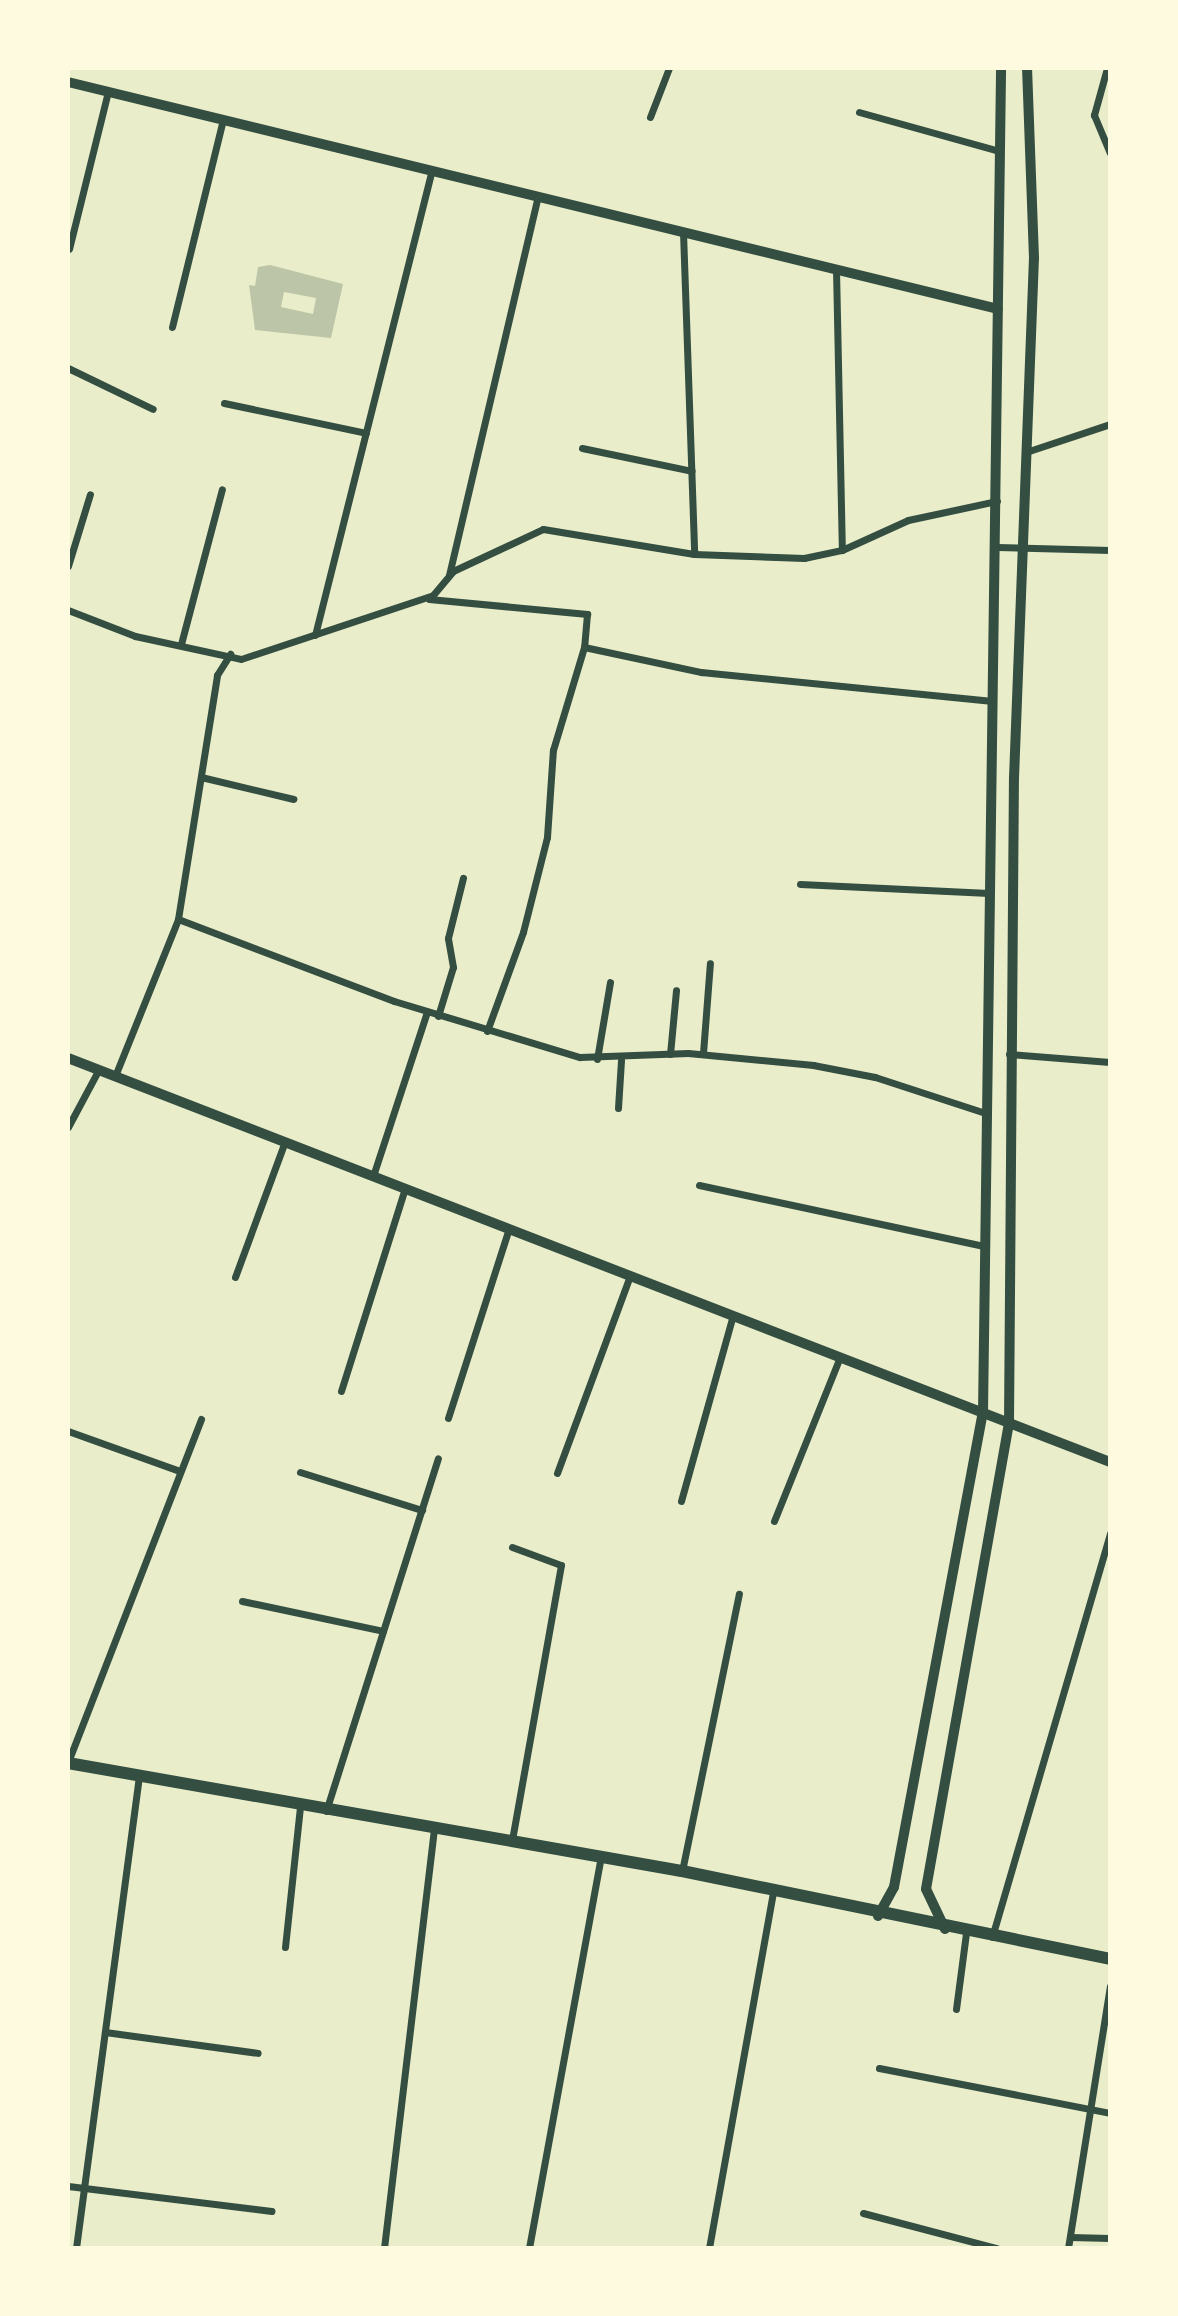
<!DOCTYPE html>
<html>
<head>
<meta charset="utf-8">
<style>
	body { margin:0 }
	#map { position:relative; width:1178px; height:2316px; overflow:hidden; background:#e9edc9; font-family:Rubik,sans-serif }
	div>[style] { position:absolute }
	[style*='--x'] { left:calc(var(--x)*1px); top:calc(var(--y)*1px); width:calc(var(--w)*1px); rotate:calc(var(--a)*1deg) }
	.building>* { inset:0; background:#bcc5a7 }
	.minor>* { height:7px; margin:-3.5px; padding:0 3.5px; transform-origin:3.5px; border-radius:3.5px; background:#344e41 }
	.tertiary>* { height:10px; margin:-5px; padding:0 5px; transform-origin:5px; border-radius:5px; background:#344e41 }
	.secondary>* { height:12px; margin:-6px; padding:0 6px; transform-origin:6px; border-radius:6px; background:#344e41 }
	span { translate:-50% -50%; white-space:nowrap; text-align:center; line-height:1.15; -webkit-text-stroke:5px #fefae0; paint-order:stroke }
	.frame { position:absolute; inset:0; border:70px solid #fefae0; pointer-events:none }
</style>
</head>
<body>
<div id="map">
	<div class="building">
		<i style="clip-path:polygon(evenodd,270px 265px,343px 284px,331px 338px,255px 330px,249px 285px,255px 286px,258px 267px,270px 265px,284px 292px,316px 298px,313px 314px,281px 307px,284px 292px)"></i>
	</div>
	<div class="minor">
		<i style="--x:1107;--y:68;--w:49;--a:105.5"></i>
		<i style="--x:1094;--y:115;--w:41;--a:67.2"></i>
		<i style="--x:859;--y:112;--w:146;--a:15.5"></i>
		<i style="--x:650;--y:117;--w:53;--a:-68.8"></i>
		<i style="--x:683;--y:232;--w:322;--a:88"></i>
		<i style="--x:69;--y:249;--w:163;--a:-76.1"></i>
		<i style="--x:836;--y:269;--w:281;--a:88.8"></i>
		<i style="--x:172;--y:327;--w:214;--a:-76.2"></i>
		<i style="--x:68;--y:368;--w:94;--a:25.8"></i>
		<i style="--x:224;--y:403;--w:145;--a:11.9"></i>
		<i style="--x:582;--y:448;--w:112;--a:11.8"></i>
		<i style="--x:1026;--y:452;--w:89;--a:-18.4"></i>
		<i style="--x:997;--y:547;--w:113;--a:1.5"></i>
		<i style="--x:68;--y:566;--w:75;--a:-73"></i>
		<i style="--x:449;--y:575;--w:389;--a:-76.8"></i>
		<i style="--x:429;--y:599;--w:159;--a:5.4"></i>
		<i style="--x:587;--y:614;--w:33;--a:95"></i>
		<i style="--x:584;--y:647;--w:120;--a:12.1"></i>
		<i style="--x:701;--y:672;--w:293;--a:5.7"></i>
		<i style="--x:68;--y:610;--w:72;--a:21.2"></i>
		<i style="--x:135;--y:636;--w:108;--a:12.2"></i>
		<i style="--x:241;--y:659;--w:202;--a:-18.4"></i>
		<i style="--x:433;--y:595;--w:31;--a:-50"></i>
		<i style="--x:453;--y:571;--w:99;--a:-25"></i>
		<i style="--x:543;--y:529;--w:153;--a:9.4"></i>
		<i style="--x:694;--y:554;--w:110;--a:2.1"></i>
		<i style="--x:804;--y:558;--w:39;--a:-12"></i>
		<i style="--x:842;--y:550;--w:72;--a:-24.4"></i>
		<i style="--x:908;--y:520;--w:91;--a:-12.1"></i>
		<i style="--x:315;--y:635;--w:479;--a:-75.9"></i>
		<i style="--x:181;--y:644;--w:160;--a:-75.2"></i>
		<i style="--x:201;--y:777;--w:95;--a:13.4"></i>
		<i style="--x:800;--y:884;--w:189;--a:2.7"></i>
		<i style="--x:178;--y:919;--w:231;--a:20.8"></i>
		<i style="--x:394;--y:1001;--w:194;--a:16.8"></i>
		<i style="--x:580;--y:1057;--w:108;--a:-2.1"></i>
		<i style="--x:688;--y:1053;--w:126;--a:5.5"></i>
		<i style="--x:813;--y:1065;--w:63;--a:11"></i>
		<i style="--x:875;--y:1077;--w:116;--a:18.1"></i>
		<i style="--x:438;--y:1016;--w:51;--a:-73"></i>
		<i style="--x:453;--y:967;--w:29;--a:-100"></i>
		<i style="--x:448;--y:938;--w:62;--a:-76"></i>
		<i style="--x:487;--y:1031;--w:105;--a:-70"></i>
		<i style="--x:523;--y:932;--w:98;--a:-75.8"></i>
		<i style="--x:547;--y:837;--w:87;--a:-86.1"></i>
		<i style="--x:553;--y:750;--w:108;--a:-73.2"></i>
		<i style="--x:703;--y:1053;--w:90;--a:-85.6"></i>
		<i style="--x:670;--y:1054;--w:64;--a:-84.6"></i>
		<i style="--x:1009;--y:1054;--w:101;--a:4.5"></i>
		<i style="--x:597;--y:1059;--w:78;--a:-80.4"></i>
		<i style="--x:115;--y:1076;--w:169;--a:-68.1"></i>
		<i style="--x:178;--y:919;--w:247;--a:-80.9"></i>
		<i style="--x:217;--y:675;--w:25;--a:-58"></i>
		<i style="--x:618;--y:1108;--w:48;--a:-86.4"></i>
		<i style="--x:68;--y:1127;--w:66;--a:-61.9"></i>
		<i style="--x:373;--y:1176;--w:173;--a:-71.8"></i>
		<i style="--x:699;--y:1185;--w:290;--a:12.1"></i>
		<i style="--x:235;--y:1277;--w:145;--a:-69.8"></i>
		<i style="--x:341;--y:1391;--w:213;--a:-72.5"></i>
		<i style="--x:448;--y:1418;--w:200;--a:-72.2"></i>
		<i style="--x:68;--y:1431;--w:119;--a:19.7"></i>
		<i style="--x:300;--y:1472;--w:128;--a:17.3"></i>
		<i style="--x:557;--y:1473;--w:210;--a:-69.7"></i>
		<i style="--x:681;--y:1501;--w:193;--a:-74.4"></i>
		<i style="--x:774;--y:1521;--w:177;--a:-68.1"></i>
		<i style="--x:512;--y:1547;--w:52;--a:20.2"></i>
		<i style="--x:561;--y:1565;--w:278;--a:100.1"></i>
		<i style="--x:242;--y:1601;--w:144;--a:12"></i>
		<i style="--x:68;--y:1762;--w:368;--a:-68.8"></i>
		<i style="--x:326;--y:1811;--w:370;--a:-72.4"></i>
		<i style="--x:682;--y:1871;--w:283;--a:-78.4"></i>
		<i style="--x:992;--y:1937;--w:421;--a:-73.7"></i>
		<i style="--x:285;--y:1947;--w:141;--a:-83.9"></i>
		<i style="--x:956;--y:2009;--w:77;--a:-82.5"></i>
		<i style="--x:105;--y:2032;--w:154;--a:7.8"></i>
		<i style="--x:879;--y:2068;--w:235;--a:11"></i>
		<i style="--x:68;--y:2186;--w:205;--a:7"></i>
		<i style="--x:863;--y:2213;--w:138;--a:14.7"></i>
		<i style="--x:1070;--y:2237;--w:40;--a:1.4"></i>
		<i style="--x:76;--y:2248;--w:475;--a:-82.4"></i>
		<i style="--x:384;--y:2248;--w:423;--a:-83.2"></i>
		<i style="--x:529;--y:2248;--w:399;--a:-79.6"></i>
		<i style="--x:709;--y:2248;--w:360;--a:-79.8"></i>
		<i style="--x:1068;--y:2248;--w:265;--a:-80.9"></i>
	</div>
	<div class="tertiary">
		<i style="--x:68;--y:82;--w:957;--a:13.72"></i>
		<i style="--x:68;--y:1058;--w:1118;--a:21.19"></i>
		<i style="--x:878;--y:1916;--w:33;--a:-61"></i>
		<i style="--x:894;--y:1887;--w:482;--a:-79.4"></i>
		<i style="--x:983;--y:1413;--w:1345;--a:-89.23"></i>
		<i style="--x:945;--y:1929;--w:44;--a:-115.4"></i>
		<i style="--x:926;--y:1889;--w:473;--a:-79.9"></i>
		<i style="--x:1009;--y:1423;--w:645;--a:-89.56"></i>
		<i style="--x:1014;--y:778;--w:520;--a:-87.8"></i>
		<i style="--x:1034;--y:258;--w:190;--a:-92.1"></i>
	</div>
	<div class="secondary">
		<i style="--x:68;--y:1763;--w:623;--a:9.98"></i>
		<i style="--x:682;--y:1871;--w:437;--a:11.6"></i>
	</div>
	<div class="frame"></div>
</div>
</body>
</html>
